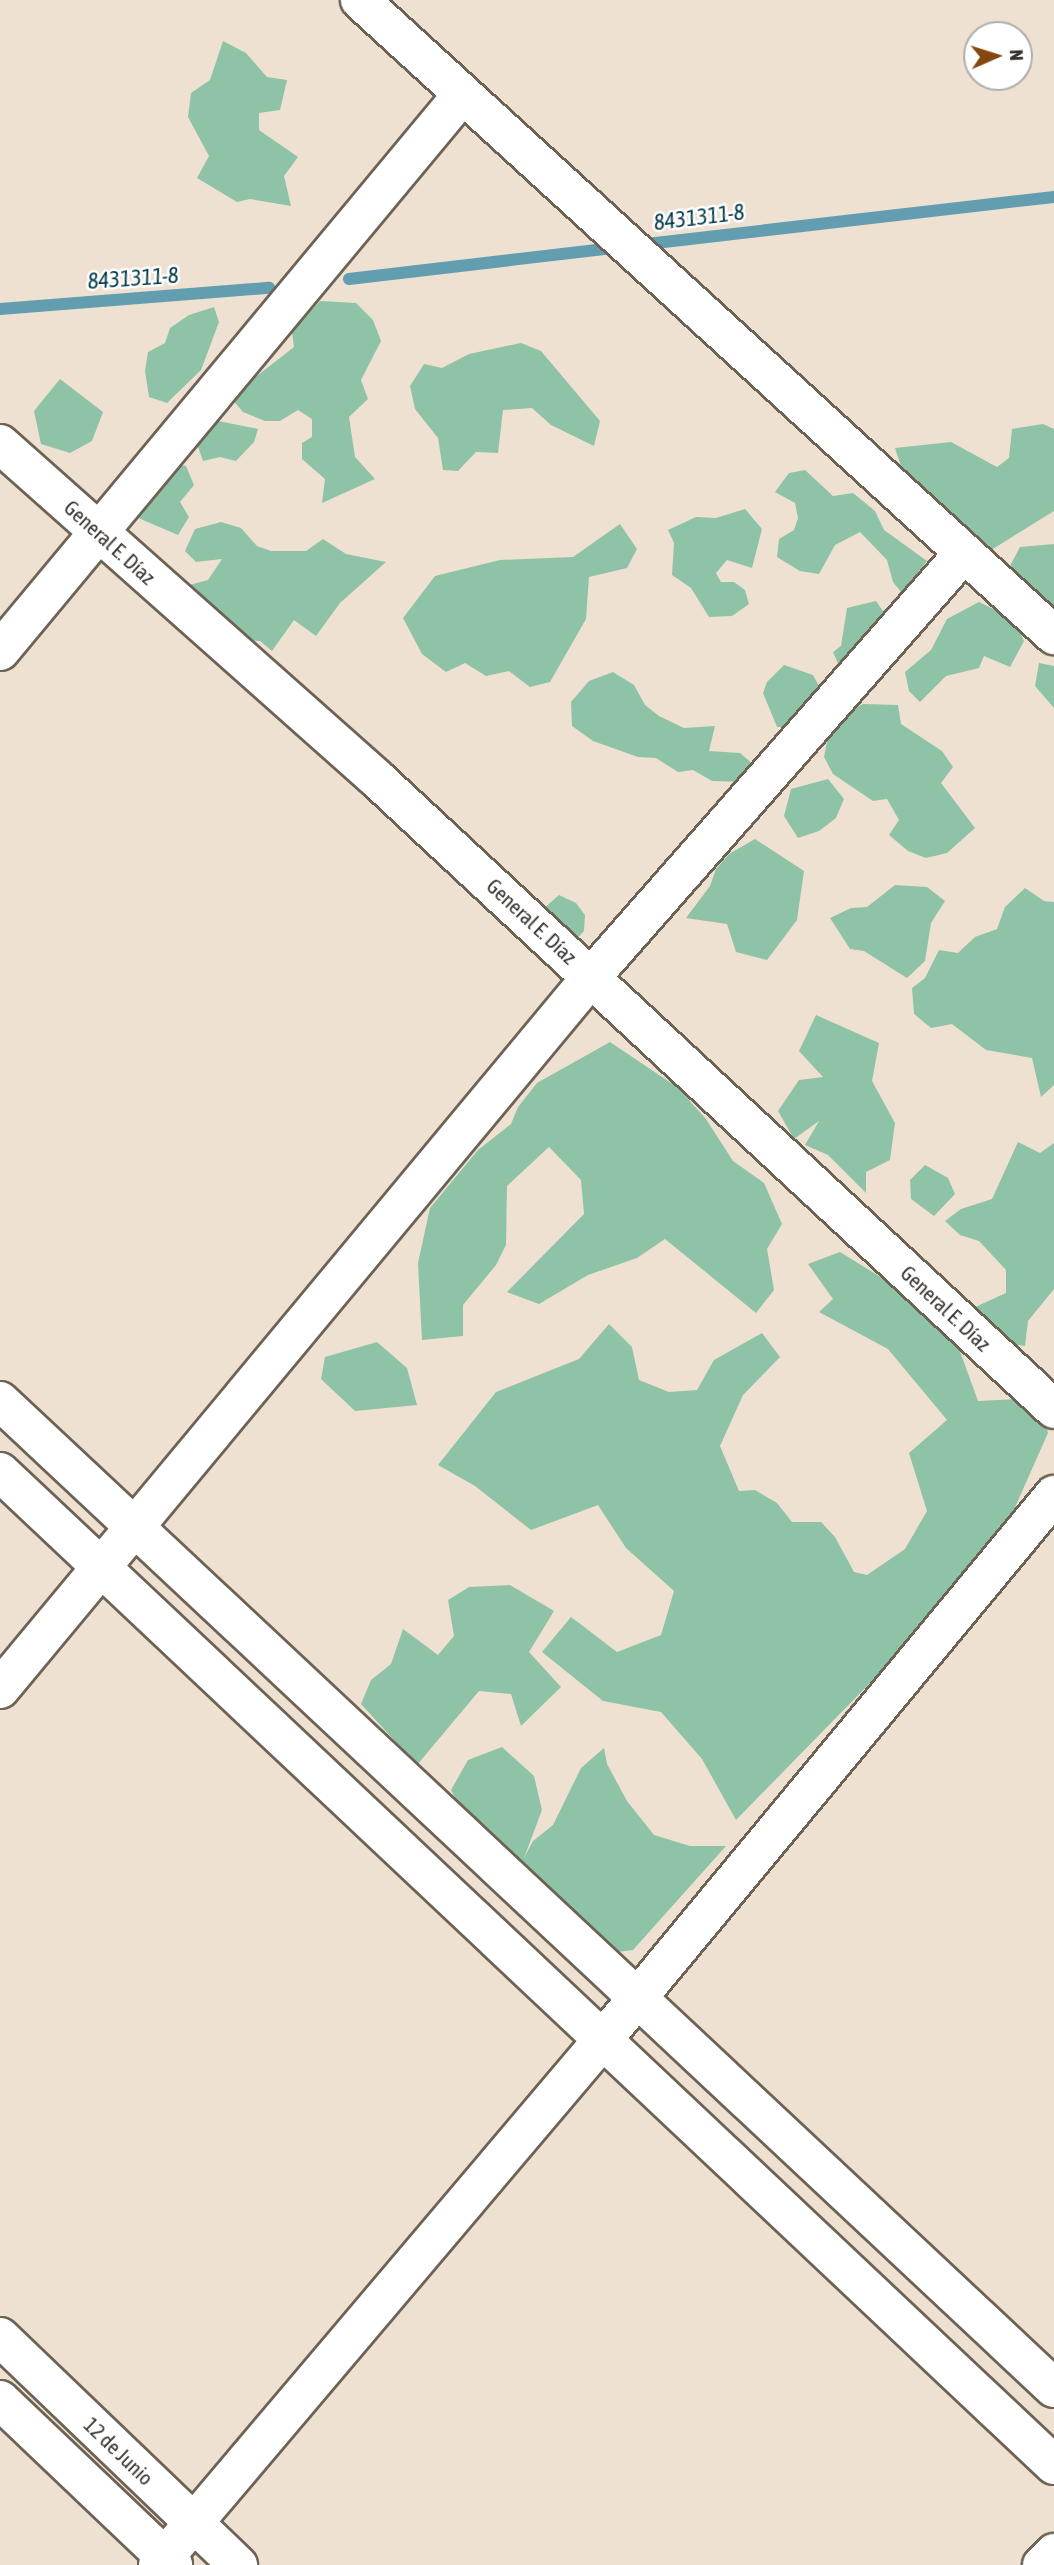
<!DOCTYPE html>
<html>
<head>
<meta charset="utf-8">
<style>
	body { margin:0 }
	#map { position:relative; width:1054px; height:2565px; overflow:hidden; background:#eee1d1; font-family:"Asap Condensed",sans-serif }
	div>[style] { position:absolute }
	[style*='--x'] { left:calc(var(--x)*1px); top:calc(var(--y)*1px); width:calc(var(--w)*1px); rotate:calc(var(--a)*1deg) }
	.forest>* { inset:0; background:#8fc3a7 }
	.stream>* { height:12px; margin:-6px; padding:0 6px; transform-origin:6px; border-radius:6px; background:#629db0 }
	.roads { filter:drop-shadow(2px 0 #6d6355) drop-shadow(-2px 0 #6d6355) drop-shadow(0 2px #6d6355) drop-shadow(0 -2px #6d6355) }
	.minor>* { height:38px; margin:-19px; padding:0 19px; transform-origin:19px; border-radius:19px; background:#fff }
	span { translate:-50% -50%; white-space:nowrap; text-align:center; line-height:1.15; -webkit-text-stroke:5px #fff; paint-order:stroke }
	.street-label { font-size:21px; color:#37322c }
	.water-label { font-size:23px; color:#033c4a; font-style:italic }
	.north { position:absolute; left:963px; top:21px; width:70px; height:70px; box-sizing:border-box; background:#fff; border:2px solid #afadab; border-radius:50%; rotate:87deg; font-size:19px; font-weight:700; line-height:28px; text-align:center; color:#37322c }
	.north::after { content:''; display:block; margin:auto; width:24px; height:32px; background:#864610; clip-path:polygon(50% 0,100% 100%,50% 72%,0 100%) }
</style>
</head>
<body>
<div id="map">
	<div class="forest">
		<i style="clip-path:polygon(223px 41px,246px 53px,267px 77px,287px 80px,280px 110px,259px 113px,259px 130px,298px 157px,284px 176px,291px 206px,250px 199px,237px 202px,197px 178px,209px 156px,188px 117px,191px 93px,210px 80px)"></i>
		<i style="clip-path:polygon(320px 301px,356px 303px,373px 320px,381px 341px,361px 380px,368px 399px,349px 417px,355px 457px,375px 479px,322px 503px,325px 479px,302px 459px,302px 443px,312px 437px,312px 419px,298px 410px,280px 421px,265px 421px,243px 412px,230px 397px,294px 347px,292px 332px)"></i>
		<i style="clip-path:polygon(214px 307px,219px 322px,201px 370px,167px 403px,149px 397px,145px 371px,148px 352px,165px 343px,170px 328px,189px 315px)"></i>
		<i style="clip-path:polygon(521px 343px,541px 351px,600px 421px,594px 446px,551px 425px,532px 408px,503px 410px,498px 453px,476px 452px,458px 471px,443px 470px,438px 438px,415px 409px,410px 386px,424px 364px,442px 368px,469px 354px)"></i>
		<i style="clip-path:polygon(60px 379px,103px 412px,92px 441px,70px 453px,41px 444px,34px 411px)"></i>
		<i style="clip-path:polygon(208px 419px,258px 429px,254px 442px,236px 461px,220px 457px,203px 461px,194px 435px)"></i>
		<i style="clip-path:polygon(1043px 424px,1054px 429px,1054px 511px,988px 552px,908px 487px,895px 448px,951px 442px,997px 467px,1009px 458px,1012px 429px)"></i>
		<i style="clip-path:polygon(171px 464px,186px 466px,194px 485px,180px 502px,189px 517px,178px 535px,136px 517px)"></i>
		<i style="clip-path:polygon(805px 470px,833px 496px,853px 493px,875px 511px,884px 530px,927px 561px,902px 593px,893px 582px,887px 560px,860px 532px,835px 545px,819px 574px,800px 571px,777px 557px,779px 539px,794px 530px,798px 518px,795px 503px,775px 492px,789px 473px)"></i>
		<i style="clip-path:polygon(745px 509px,762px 529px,752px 568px,727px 560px,716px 573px,721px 582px,734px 582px,745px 590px,749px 604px,732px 616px,709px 617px,691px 588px,672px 575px,674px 543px,668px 530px,696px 517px,716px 518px)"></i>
		<i style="clip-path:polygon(221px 522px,241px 528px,257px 546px,271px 551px,306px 551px,323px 539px,346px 554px,386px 562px,340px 603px,316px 636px,294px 620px,272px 651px,260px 641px,240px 640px,186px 586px,208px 580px,222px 559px,196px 562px,185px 551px,195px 529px)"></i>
		<i style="clip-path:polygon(620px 524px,637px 549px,627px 568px,589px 577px,586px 619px,550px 682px,530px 687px,509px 671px,486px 676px,465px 663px,446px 672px,422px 654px,403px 618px,435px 576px,500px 560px,573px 557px)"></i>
		<i style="clip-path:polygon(1054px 544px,1054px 608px,1029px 593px,1010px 566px,1020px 547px)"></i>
		<i style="clip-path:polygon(876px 601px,887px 617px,840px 668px,833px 652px,841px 646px,847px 608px)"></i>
		<i style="clip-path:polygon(979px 602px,1014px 619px,1024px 641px,1010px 667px,984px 656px,979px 668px,946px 676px,920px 702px,909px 691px,905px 672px,931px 650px,947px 619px)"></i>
		<i style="clip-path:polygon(1039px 663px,1054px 666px,1054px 708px,1035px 686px)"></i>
		<i style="clip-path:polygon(784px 665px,813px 675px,825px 697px,794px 727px,777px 727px,763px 693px,767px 682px)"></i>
		<i style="clip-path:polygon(613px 672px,634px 685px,645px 705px,659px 716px,684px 728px,715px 726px,709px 751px,740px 753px,754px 765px,745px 782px,712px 781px,693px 770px,678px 772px,656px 758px,638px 757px,593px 741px,572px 726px,571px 702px,589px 681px)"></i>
		<i style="clip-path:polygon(863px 704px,898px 705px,901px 724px,942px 751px,953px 767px,941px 783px,975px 828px,947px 853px,926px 858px,908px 851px,889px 835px,899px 820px,887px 799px,873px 801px,833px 774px,824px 757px,831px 721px)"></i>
		<i style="clip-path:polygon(828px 779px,844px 799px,836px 818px,819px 831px,798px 838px,784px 816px,791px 789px)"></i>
		<i style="clip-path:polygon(755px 839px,804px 871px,797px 920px,767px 960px,736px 952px,727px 924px,686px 918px,710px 886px,716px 869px,729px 854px)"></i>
		<i style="clip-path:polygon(895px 885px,927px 887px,945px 901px,931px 923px,925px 961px,907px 978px,864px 951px,850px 949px,830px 918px,851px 908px,867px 907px)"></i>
		<i style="clip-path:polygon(1025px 888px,1044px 901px,1054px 902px,1054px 1085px,1041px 1097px,1032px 1058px,986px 1050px,952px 1024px,931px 1028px,914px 1014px,912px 988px,925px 978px,939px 950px,958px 953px,975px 937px,997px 929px,1005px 907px)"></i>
		<i style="clip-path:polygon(559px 895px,576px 903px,585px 915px,584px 931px,574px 942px,543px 909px)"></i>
		<i style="clip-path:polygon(816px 1015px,879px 1043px,872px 1081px,895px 1123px,890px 1160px,866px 1172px,866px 1193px,828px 1155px,805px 1145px,819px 1121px,794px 1139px,778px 1111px,799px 1080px,823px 1077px,799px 1051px)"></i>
		<i style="clip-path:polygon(610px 1042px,677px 1087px,706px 1119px,733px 1161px,764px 1183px,782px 1224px,767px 1249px,774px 1290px,756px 1313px,665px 1239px,637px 1258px,588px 1275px,539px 1304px,507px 1292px,584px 1214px,581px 1180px,549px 1147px,507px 1186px,506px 1245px,496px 1265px,463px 1305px,463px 1336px,422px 1340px,418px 1263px,430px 1208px,478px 1150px,511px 1124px,518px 1107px,537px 1083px)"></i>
		<i style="clip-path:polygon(1018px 1142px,1040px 1153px,1054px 1143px,1054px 1289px,1028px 1321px,1025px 1346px,1002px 1342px,973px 1308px,1006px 1293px,1006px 1270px,979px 1241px,960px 1235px,945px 1221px,961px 1209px,992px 1199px)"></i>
		<i style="clip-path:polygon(925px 1165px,948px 1178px,955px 1194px,934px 1216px,911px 1199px,910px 1180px)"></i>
		<i style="clip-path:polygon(840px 1252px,921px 1302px,958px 1346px,978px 1401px,1018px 1399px,1042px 1414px,1048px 1433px,1012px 1514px,915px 1637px,736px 1820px,702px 1759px,661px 1712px,603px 1701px,542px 1652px,571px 1617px,617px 1652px,661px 1635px,674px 1591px,626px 1548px,598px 1505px,531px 1530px,475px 1486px,438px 1465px,496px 1392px,579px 1359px,609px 1324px,632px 1347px,639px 1380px,669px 1392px,697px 1390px,714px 1360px,762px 1333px,780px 1357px,743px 1395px,720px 1446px,739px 1491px,755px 1490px,777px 1503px,792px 1522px,821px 1522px,835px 1537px,854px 1572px,867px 1575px,905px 1549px,927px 1511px,909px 1453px,947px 1420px,888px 1349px,819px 1312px,833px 1299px,808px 1264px)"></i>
		<i style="clip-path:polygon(377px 1342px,407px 1368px,417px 1405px,355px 1411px,321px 1379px,325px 1357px)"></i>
		<i style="clip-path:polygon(510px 1585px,554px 1611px,529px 1652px,561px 1687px,521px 1726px,511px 1694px,479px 1691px,417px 1765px,361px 1704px,371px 1680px,391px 1664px,403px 1629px,438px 1655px,454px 1636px,448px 1600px,469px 1587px)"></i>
		<i style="clip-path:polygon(502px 1747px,534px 1776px,542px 1810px,524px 1858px,533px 1841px,553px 1825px,581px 1768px,604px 1748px,607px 1764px,627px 1801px,654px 1835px,690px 1846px,726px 1846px,633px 1950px,594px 1955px,462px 1810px,451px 1790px,468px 1760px)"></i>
	</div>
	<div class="stream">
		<i style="--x:638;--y:245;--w:419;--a:-6.6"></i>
		<i style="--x:349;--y:279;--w:273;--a:-6.7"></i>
		<i style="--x:0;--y:309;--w:270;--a:-4.5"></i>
	</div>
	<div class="roads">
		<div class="minor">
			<i style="--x:360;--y:0;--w:941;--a:42.46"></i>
			<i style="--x:0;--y:444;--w:503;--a:41.61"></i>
			<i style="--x:376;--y:778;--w:926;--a:42.94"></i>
			<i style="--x:0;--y:651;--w:724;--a:-50.27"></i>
			<i style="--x:0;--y:1401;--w:1444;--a:43.12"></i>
			<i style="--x:0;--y:1472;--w:1448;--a:43.29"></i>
			<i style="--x:0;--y:1689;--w:927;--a:-50.3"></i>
			<i style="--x:592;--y:976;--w:563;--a:-48.67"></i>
			<i style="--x:0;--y:2337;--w:330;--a:43.8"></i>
			<i style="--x:0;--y:2400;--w:239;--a:43.6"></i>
			<i style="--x:158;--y:2565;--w:692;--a:-49.75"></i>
			<i style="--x:605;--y:2037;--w:704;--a:-50.36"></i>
			<i style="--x:1042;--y:2565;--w:17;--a:-45"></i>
		</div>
	</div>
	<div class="street-label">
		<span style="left:110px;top:542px;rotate:42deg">General E. Díaz</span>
		<span style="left:532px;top:921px;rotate:43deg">General E. Díaz</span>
		<span style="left:946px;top:1308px;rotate:43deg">General E. Díaz</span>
		<span style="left:119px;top:2451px;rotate:44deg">12 de Junio</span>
	</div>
	<div class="water-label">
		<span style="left:699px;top:217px;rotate:-7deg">8431311-8</span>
		<span style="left:133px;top:278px;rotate:-4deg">8431311-8</span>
	</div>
	<div class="north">N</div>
</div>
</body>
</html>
